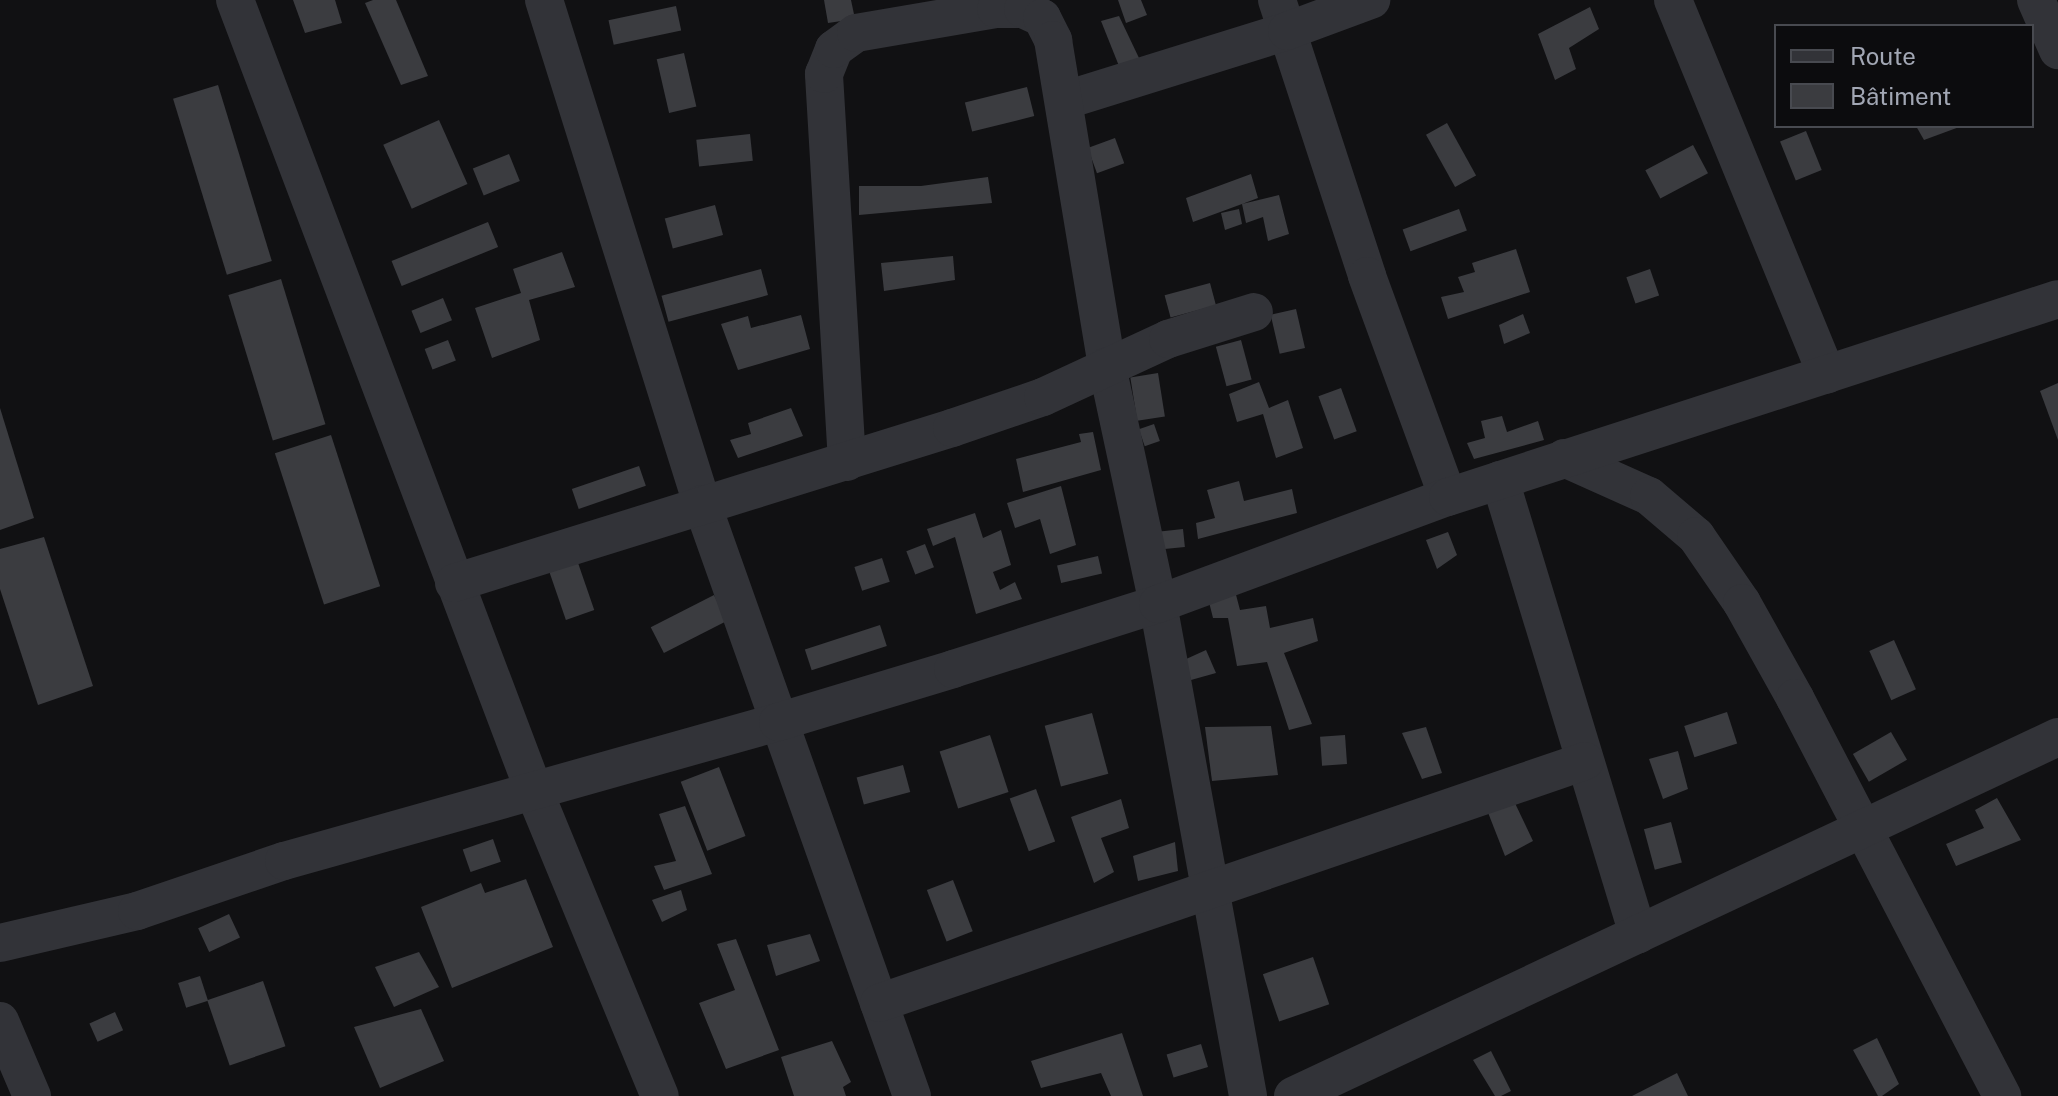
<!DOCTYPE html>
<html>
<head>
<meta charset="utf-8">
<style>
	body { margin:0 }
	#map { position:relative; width:2058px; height:1096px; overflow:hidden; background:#111113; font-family:"Public Sans",sans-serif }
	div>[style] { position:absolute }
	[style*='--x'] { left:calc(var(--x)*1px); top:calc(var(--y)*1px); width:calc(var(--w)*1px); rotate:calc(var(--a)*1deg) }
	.building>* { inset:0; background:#3b3c40; transform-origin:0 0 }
	.minor>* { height:38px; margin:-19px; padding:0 19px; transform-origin:19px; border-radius:19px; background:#323338 }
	span { translate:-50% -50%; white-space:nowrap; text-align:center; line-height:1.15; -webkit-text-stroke:6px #0c0c0e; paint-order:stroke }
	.legend { position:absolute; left:1774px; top:24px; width:260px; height:104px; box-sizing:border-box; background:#0c0c0e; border:2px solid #484a50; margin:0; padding:10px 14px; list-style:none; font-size:24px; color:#a2a7b4 }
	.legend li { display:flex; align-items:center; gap:16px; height:40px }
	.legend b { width:40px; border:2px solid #484a50 }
</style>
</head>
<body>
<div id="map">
	<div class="building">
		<i style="clip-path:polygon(293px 0,335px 0,342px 23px,305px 33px)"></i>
		<i style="clip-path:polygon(373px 0,396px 0,428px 76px,401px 85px,365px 3px)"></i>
		<i style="clip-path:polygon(824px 0,851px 0,855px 19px,828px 23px)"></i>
		<i style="clip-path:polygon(1118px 0,1141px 0,1147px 15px,1126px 23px)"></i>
		<i style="left:676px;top:6px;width:25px;height:69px;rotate:78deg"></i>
		<i style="clip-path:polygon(1590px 7px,1599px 29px,1569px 48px,1576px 69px,1555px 80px,1538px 34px)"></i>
		<i style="clip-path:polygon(1119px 16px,1139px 58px,1119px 66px,1101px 21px)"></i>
		<i style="left:684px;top:53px;width:55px;height:28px;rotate:77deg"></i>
		<i style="left:218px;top:85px;width:184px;height:47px;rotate:73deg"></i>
		<i style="left:1027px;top:87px;width:30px;height:64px;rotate:76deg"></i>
		<i style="left:439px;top:120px;width:70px;height:61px;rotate:66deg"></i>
		<i style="left:1447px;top:123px;width:60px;height:24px;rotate:61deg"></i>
		<i style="clip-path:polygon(1916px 126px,1962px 126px,1924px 140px)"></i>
		<i style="left:1806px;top:131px;width:42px;height:28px;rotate:68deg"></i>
		<i style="left:750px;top:134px;width:27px;height:54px;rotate:84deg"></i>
		<i style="left:1115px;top:138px;width:27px;height:29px;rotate:70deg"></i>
		<i style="left:1693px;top:145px;width:32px;height:54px;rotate:62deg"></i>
		<i style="left:509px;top:154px;width:29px;height:39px;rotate:68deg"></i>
		<i style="clip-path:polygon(1251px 174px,1258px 198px,1242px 204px,1279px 195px,1289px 234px,1268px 241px,1263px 217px,1246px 223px,1242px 204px,1193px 222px,1186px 198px)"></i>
		<i style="clip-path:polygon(988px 177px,992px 203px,859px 215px,859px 186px,921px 186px)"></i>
		<i style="left:715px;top:205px;width:31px;height:52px;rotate:75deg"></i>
		<i style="clip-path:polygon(1239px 209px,1242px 224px,1225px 230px,1221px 213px)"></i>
		<i style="left:1459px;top:209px;width:23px;height:60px;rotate:70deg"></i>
		<i style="left:488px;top:222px;width:27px;height:104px;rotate:68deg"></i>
		<i style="clip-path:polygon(1516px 249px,1530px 292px,1448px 319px,1441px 297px,1464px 292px,1458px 277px,1475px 272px,1472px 263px)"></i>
		<i style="clip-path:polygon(562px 252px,575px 287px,529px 300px,540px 340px,492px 358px,475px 308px,521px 293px,513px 269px)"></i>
		<i style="clip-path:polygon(953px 256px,955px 280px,884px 291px,881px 263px)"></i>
		<i style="left:761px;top:269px;width:27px;height:103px;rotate:75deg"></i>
		<i style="left:1650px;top:269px;width:28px;height:25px;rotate:71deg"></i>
		<i style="left:281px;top:279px;width:152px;height:55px;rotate:73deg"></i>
		<i style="left:1210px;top:283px;width:23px;height:47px;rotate:75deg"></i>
		<i style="left:443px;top:298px;width:24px;height:34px;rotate:68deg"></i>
		<i style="left:1296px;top:309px;width:40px;height:26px;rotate:77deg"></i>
		<i style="clip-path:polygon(1523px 314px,1530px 333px,1504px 344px,1499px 325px)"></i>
		<i style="clip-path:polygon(801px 315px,810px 349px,738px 370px,721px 324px,748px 316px,751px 328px)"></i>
		<i style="left:448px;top:340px;width:22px;height:25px;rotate:69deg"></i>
		<i style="left:1241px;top:340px;width:41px;height:26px;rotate:75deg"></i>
		<i style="left:1158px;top:373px;width:44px;height:28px;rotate:81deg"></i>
		<i style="clip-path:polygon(1259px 382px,1269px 408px,1288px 400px,1303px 448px,1276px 458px,1263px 414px,1237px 422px,1229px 394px)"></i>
		<i style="clip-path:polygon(2058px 383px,2058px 440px,2040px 391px)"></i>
		<i style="left:1341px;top:388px;width:46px;height:24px;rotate:70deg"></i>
		<i style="clip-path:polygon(0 408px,34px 518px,0 530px)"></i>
		<i style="clip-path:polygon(791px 408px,803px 436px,738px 458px,730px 440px,751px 434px,748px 423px)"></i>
		<i style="clip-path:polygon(1502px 416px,1507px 432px,1538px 421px,1544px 440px,1474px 459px,1467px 443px,1485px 438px,1481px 421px)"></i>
		<i style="left:1154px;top:424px;width:18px;height:16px;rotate:71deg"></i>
		<i style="clip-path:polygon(1093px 432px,1101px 470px,1023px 492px,1016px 459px,1081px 442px,1079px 434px)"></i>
		<i style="left:331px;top:435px;width:159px;height:59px;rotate:72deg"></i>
		<i style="left:639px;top:466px;width:21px;height:71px;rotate:71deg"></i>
		<i style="clip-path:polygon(1239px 481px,1244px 501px,1292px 489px,1297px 513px,1198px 539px,1196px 523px,1215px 518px,1207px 490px)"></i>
		<i style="clip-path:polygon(1061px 486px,1076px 545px,1050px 554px,1040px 519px,1015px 528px,1007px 503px)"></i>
		<i style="clip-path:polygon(975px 513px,983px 538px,1001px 530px,1011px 565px,993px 572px,1000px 590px,1015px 582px,1022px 599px,976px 614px,955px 537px,933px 546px,927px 529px)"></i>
		<i style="left:1183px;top:529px;width:18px;height:23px;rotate:84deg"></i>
		<i style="clip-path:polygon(1448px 532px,1457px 555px,1437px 569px,1426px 540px)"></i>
		<i style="clip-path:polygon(44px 537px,93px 686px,38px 705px,0 589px,0 549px)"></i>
		<i style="left:925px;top:544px;width:25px;height:20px;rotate:69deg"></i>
		<i style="left:1098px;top:556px;width:18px;height:42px;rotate:77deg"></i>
		<i style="left:882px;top:558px;width:25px;height:29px;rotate:72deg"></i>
		<i style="left:577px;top:560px;width:53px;height:30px;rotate:71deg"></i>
		<i style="clip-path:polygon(1235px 591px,1240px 610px,1266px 606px,1270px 628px,1313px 618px,1318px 641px,1284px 653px,1312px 724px,1289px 730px,1267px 662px,1237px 666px,1228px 618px,1213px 618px,1208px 598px)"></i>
		<i style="left:714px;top:595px;width:29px;height:71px;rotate:63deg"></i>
		<i style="left:880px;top:625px;width:22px;height:79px;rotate:72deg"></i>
		<i style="left:1894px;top:640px;width:54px;height:27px;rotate:66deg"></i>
		<i style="clip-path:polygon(1206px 650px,1216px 673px,1191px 680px,1184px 660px)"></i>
		<i style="left:1727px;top:712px;width:33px;height:45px;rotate:72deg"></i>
		<i style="left:1092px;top:713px;width:63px;height:49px;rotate:75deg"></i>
		<i style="clip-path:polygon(1271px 726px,1278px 775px,1212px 781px,1205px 727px)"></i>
		<i style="clip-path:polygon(1426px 727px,1442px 773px,1422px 779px,1402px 733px)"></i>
		<i style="left:1891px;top:732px;width:32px;height:44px;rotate:60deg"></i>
		<i style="left:990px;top:735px;width:60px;height:53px;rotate:72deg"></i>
		<i style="left:1345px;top:735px;width:29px;height:25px;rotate:86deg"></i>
		<i style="clip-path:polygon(1678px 751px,1688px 789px,1663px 799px,1649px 759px)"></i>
		<i style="left:903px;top:765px;width:28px;height:48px;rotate:75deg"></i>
		<i style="left:719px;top:767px;width:74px;height:41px;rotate:69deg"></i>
		<i style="left:1036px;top:789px;width:56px;height:28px;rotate:70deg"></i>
		<i style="clip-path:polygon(1997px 798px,2021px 840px,1956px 866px,1946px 844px,1984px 828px,1975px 810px)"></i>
		<i style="clip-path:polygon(1121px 799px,1129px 828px,1101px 838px,1114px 872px,1094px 883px,1071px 817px)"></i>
		<i style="clip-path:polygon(1513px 799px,1533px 841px,1505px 856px,1487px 810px)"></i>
		<i style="clip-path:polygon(685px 806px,712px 874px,664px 890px,654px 866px,676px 861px,659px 814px)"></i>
		<i style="left:1671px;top:822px;width:42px;height:28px;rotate:75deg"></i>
		<i style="left:493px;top:839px;width:24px;height:32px;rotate:71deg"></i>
		<i style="clip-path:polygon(1175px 842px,1178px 871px,1138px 881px,1133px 856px)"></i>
		<i style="clip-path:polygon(526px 879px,553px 947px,452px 988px,421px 907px,481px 883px,485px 893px)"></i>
		<i style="left:953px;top:880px;width:55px;height:28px;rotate:69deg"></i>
		<i style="clip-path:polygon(681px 890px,687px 910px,662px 922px,652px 900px)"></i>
		<i style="left:229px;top:914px;width:26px;height:34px;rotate:65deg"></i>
		<i style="clip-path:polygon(810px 934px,820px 961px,776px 976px,767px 945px)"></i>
		<i style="clip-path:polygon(736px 939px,779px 1050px,726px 1069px,699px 1003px,735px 990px,717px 944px)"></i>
		<i style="clip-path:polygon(419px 952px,439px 987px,394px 1007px,375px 967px)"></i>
		<i style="left:1313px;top:957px;width:50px;height:53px;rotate:71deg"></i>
		<i style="left:200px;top:976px;width:26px;height:23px;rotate:72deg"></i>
		<i style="left:263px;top:981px;width:69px;height:59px;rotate:71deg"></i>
		<i style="clip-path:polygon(421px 1009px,444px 1061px,380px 1088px,354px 1027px)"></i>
		<i style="left:115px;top:1012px;width:20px;height:28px;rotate:66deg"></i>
		<i style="clip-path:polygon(1122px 1033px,1143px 1096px,1111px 1096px,1101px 1073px,1041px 1088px,1031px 1061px)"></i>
		<i style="clip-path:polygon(1877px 1038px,1899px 1084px,1882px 1096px,1878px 1096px,1853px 1050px)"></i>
		<i style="clip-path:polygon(832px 1041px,851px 1082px,843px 1087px,846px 1096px,794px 1096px,781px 1057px)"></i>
		<i style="left:1201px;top:1044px;width:24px;height:36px;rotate:73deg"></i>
		<i style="clip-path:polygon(1491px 1051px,1511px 1091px,1501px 1096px,1495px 1096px,1473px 1060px)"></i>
		<i style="clip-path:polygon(1677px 1073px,1688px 1096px,1632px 1096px)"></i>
	</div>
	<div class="minor">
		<i style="--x:235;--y:0;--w:846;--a:69.29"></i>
		<i style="--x:534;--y:791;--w:330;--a:67.6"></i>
		<i style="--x:544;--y:0;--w:528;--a:72.59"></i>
		<i style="--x:702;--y:504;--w:628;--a:70.47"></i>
		<i style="--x:1277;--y:0;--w:290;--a:71.9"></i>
		<i style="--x:1367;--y:276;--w:235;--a:69.9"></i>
		<i style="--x:1673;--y:0;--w:405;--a:67.7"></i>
		<i style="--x:2036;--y:0;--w:55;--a:66.3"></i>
		<i style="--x:1066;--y:100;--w:232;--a:-17.3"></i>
		<i style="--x:1287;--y:31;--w:90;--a:-20.3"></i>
		<i style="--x:1564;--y:458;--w:93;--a:24.1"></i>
		<i style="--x:1649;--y:496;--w:62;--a:40.4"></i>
		<i style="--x:1696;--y:536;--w:81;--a:55.5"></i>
		<i style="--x:1742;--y:603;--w:109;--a:60.8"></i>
		<i style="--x:1795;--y:698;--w:449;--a:62.5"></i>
		<i style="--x:847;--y:462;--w:389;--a:-93.4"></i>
		<i style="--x:824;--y:74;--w:27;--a:-68"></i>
		<i style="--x:834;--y:49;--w:27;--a:-36"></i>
		<i style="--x:856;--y:33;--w:142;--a:-9.7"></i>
		<i style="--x:996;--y:9;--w:27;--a:0"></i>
		<i style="--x:1023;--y:9;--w:21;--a:25"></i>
		<i style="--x:1042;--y:18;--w:25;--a:63"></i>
		<i style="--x:1053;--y:40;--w:330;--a:80.6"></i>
		<i style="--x:1107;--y:366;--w:243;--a:77.9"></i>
		<i style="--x:1158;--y:604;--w:500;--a:79.63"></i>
		<i style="--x:1500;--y:480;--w:475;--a:73.1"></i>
		<i style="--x:454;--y:583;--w:522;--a:-17.29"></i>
		<i style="--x:952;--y:428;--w:96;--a:-18.8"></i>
		<i style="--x:1043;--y:397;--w:138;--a:-24.9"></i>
		<i style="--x:1168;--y:339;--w:90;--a:-17.4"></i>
		<i style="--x:0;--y:943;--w:141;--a:-13.1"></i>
		<i style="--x:137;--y:911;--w:155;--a:-18.8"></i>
		<i style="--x:284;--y:861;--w:513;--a:-15.72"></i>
		<i style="--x:778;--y:722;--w:183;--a:-16.8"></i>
		<i style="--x:953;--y:669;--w:215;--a:-17.6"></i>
		<i style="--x:1158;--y:604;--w:309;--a:-20.3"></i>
		<i style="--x:1448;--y:497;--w:641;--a:-17.98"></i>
		<i style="--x:879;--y:1003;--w:746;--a:-18.92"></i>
		<i style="--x:0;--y:1021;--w:82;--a:66.9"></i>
		<i style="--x:1293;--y:1096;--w:845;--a:-25.14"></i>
	</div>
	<ul class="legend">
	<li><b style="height:10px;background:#323338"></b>Route</li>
	<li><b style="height:22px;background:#3b3c40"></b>Bâtiment</li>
	</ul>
</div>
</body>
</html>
